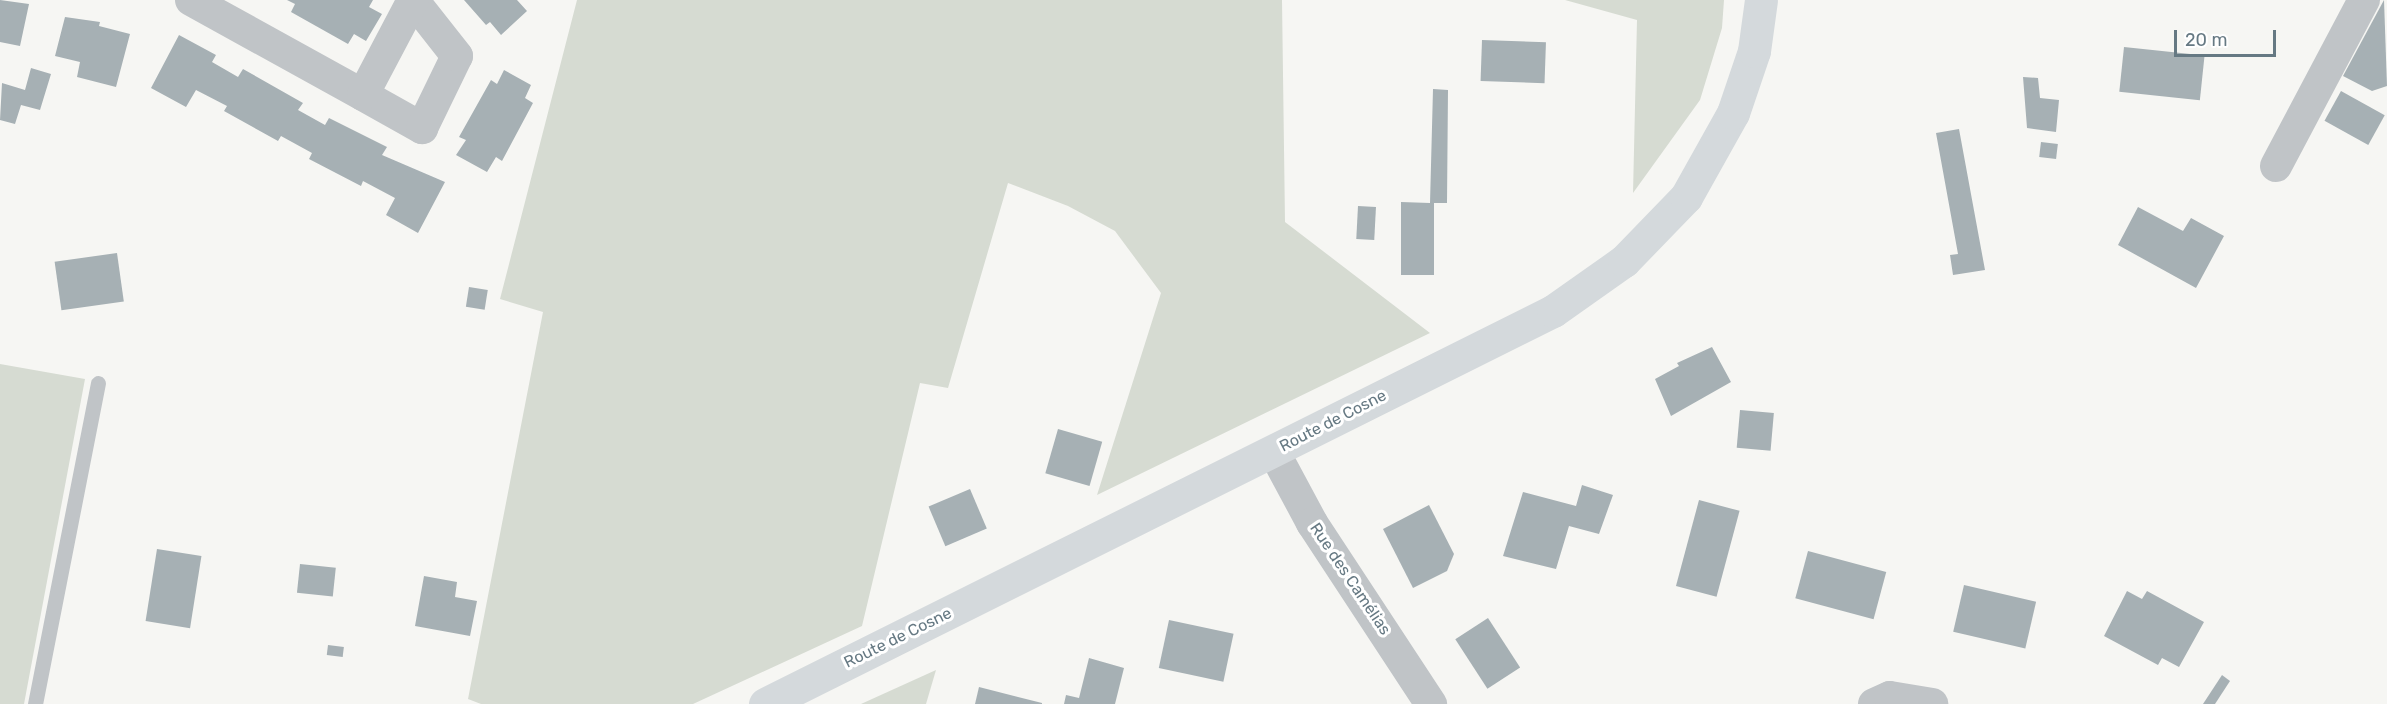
<!DOCTYPE html>
<html>
<head>
<meta charset="utf-8">
<style>
	body { margin:0 }
	#map { position:relative; width:2387px; height:704px; overflow:hidden; background:#f6f6f3; font-family:Rubik,sans-serif }
	div>[style] { position:absolute }
	[style*='--x'] { left:calc(var(--x)*1px); top:calc(var(--y)*1px); width:calc(var(--w)*1px); rotate:calc(var(--a)*1deg) }
	.green>* { inset:0; background:#d6dbd2 }
	.building>* { inset:0; background:#a6b0b4; transform-origin:0 0 }
	.service>* { height:15px; margin:-7.5px; padding:0 7.5px; transform-origin:7.5px; border-radius:7.5px; background:#c0c4c7 }
	.minor>* { height:32px; margin:-16px; padding:0 16px; transform-origin:16px; border-radius:16px; background:#c0c4c7 }
	.secondary>* { height:33px; margin:-16.5px; padding:0 16.5px; transform-origin:16.5px; border-radius:16.5px; background:#d4d9dc }
	span { translate:-50% -50%; white-space:nowrap; text-align:center; line-height:1.15; -webkit-text-stroke:6px #fff; paint-order:stroke }
	.street-label { font-size:16px; color:#667983 }
	.scale { position:absolute; left:2174px; top:30px; width:102px; height:27px; box-sizing:border-box; border:3px solid #667983; border-top:0; padding-left:8px; font-size:18px; line-height:21px; white-space:nowrap; color:#667983; -webkit-text-stroke:4px #fff; paint-order:stroke }
</style>
</head>
<body>
<div id="map">
	<div class="green">
		<i style="clip-path:polygon(577px 0,1282px 0,1285px 222px,1430px 333px,1097px 495px,1161px 293px,1115px 231px,1068px 206px,1008px 183px,948px 388px,920px 383px,862px 626px,693px 704px,481px 704px,468px 699px,543px 312px,500px 299px)"></i>
		<i style="clip-path:polygon(1565px 0,1724px 0,1722px 28px,1700px 100px,1633px 193px,1637px 20px)"></i>
		<i style="clip-path:polygon(0 364px,85px 379px,24px 704px,0 704px)"></i>
		<i style="clip-path:polygon(936px 670px,926px 704px,861px 704px)"></i>
	</div>
	<div class="building">
		<i style="clip-path:polygon(0 0,29px 4px,20px 46px,0 42px)"></i>
		<i style="clip-path:polygon(287px 0,373px 0,369px 7px,382px 14px,366px 41px,354px 34px,348px 44px,291px 12px,295px 4px)"></i>
		<i style="clip-path:polygon(464px 0,517px 0,527px 11px,501px 35px,490px 22px,486px 25px)"></i>
		<i style="clip-path:polygon(2384px 0,2387px 86px,2372px 91px,2343px 76px)"></i>
		<i style="clip-path:polygon(65px 17px,100px 22px,99px 26px,130px 34px,116px 87px,77px 77px,80px 62px,55px 56px)"></i>
		<i style="clip-path:polygon(179px 35px,216px 55px,212px 62px,238px 77px,243px 69px,303px 103px,298px 110px,325px 125px,329px 118px,387px 147px,382px 155px,445px 182px,418px 233px,386px 215px,395px 198px,363px 181px,361px 186px,309px 159px,312px 153px,281px 136px,278px 141px,224px 111px,227px 106px,196px 90px,186px 107px,151px 88px)"></i>
		<i style="left:1482px;top:40px;width:64px;height:41px;rotate:2deg"></i>
		<i style="left:2124px;top:47px;width:81px;height:45px;rotate:6deg"></i>
		<i style="clip-path:polygon(31px 68px,51px 74px,40px 110px,21px 105px,15px 124px,0 120px,2px 83px,25px 90px)"></i>
		<i style="clip-path:polygon(504px 70px,531px 85px,525px 98px,533px 103px,502px 161px,496px 157px,487px 172px,456px 155px,466px 140px,459px 137px,491px 80px,497px 84px)"></i>
		<i style="clip-path:polygon(2023px 77px,2038px 78px,2040px 98px,2059px 100px,2056px 132px,2027px 128px)"></i>
		<i style="clip-path:polygon(1433px 89px,1448px 90px,1447px 203px,1434px 203px,1434px 275px,1401px 275px,1401px 202px,1430px 203px)"></i>
		<i style="left:2341px;top:91px;width:50px;height:34px;rotate:29deg"></i>
		<i style="clip-path:polygon(1959px 129px,1985px 270px,1953px 275px,1950px 255px,1958px 254px,1936px 133px)"></i>
		<i style="left:2041px;top:142px;width:17px;height:15px;rotate:7deg"></i>
		<i style="left:1358px;top:206px;width:18px;height:33px;rotate:3deg"></i>
		<i style="clip-path:polygon(2138px 207px,2183px 231px,2191px 218px,2224px 236px,2196px 288px,2118px 245px)"></i>
		<i style="left:117px;top:253px;width:49px;height:63px;rotate:82deg"></i>
		<i style="left:469px;top:287px;width:19px;height:20px;rotate:9deg"></i>
		<i style="clip-path:polygon(1712px 347px,1731px 382px,1671px 416px,1655px 379px,1679px 366px,1677px 363px)"></i>
		<i style="left:1740px;top:410px;width:34px;height:38px;rotate:5deg"></i>
		<i style="left:1058px;top:429px;width:46px;height:46px;rotate:16deg"></i>
		<i style="clip-path:polygon(1582px 485px,1613px 495px,1599px 534px,1569px 526px,1556px 569px,1503px 556px,1523px 492px,1576px 506px)"></i>
		<i style="left:970px;top:489px;width:43px;height:45px;rotate:67deg"></i>
		<i style="left:1699px;top:500px;width:42px;height:89px;rotate:15deg"></i>
		<i style="clip-path:polygon(1429px 505px,1454px 554px,1447px 571px,1413px 588px,1383px 529px)"></i>
		<i style="left:157px;top:549px;width:45px;height:73px;rotate:9deg"></i>
		<i style="left:1808px;top:551px;width:81px;height:49px;rotate:15deg"></i>
		<i style="left:300px;top:564px;width:36px;height:29px;rotate:6deg"></i>
		<i style="clip-path:polygon(424px 576px,457px 582px,455px 597px,477px 601px,470px 636px,415px 626px)"></i>
		<i style="left:1964px;top:585px;width:74px;height:48px;rotate:13deg"></i>
		<i style="clip-path:polygon(2127px 591px,2142px 599px,2147px 591px,2204px 622px,2179px 667px,2162px 658px,2158px 665px,2104px 636px)"></i>
		<i style="left:1488px;top:618px;width:59px;height:39px;rotate:57deg"></i>
		<i style="left:1169px;top:620px;width:66px;height:49px;rotate:12deg"></i>
		<i style="left:328px;top:645px;width:16px;height:10px;rotate:7deg"></i>
		<i style="clip-path:polygon(1089px 658px,1124px 668px,1115px 704px,1064px 704px,1066px 695px,1079px 698px)"></i>
		<i style="clip-path:polygon(2222px 675px,2230px 681px,2215px 704px,2203px 704px)"></i>
		<i style="clip-path:polygon(979px 687px,1042px 703px,1042px 704px,975px 704px)"></i>
	</div>
	<div class="service">
		<i style="--x:35;--y:704;--w:327;--a:-78.9"></i>
	</div>
	<div class="minor">
		<i style="--x:191;--y:0;--w:196;--a:28.9"></i>
		<i style="--x:363;--y:95;--w:68;--a:29.2"></i>
		<i style="--x:422;--y:128;--w:80;--a:-64.1"></i>
		<i style="--x:457;--y:56;--w:71;--a:-128.2"></i>
		<i style="--x:413;--y:0;--w:107;--a:117.8"></i>
		<i style="--x:2276;--y:166;--w:188;--a:-62.1"></i>
		<i style="--x:1274;--y:452;--w:81;--a:61.8"></i>
		<i style="--x:1312;--y:523;--w:217;--a:56.7"></i>
		<i style="--x:1874;--y:704;--w:17;--a:-24"></i>
		<i style="--x:1890;--y:697;--w:43;--a:9.5"></i>
	</div>
	<div class="secondary">
		<i style="--x:765;--y:704;--w:881;--a:-26.51"></i>
		<i style="--x:1553;--y:311;--w:87;--a:-35.2"></i>
		<i style="--x:1624;--y:261;--w:89;--a:-45.9"></i>
		<i style="--x:1686;--y:197;--w:96;--a:-60.8"></i>
		<i style="--x:1733;--y:113;--w:65;--a:-71.3"></i>
		<i style="--x:1754;--y:51;--w:51;--a:-82.2"></i>
	</div>
	<div class="street-label">
		<span style="left:1333px;top:421px;rotate:-27deg">Route de Cosne</span>
		<span style="left:1350px;top:579px;rotate:56deg">Rue des Camélias</span>
		<span style="left:898px;top:638px;rotate:-26deg">Route de Cosne</span>
	</div>
	<div class="scale">20 m</div>
</div>
</body>
</html>
